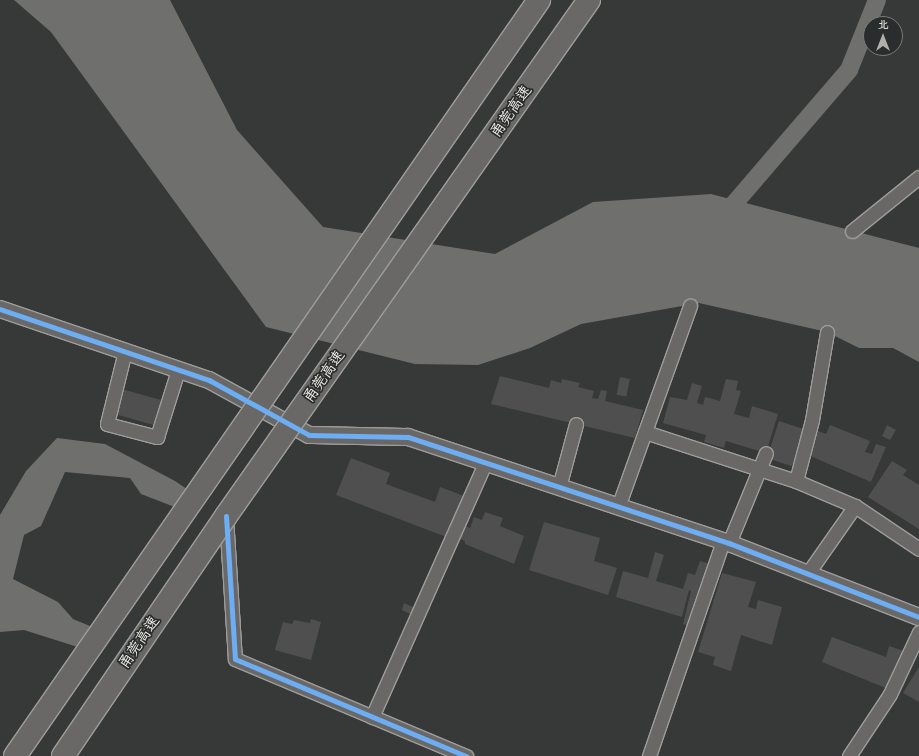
<!DOCTYPE html>
<html>
<head>
<meta charset="utf-8">
<style>
	body { margin:0 }
	#map { position:relative; width:919px; height:756px; overflow:hidden; background:#373838; font-family:Mynerve,"LXGW WenKai TC",sans-serif }
	div>[style] { position:absolute }
	[style*='--x'] { left:calc(var(--x)*1px); top:calc(var(--y)*1px); width:calc(var(--w)*1px); rotate:calc(var(--a)*1deg) }
	.water>* { inset:0; background:#6f706d }
	.canal>* { height:18px; margin:-9px; padding:0 9px; transform-origin:9px; border-radius:9px; background:#6f706d }
	.building>* { inset:0; background:#4f4f4f; transform-origin:0 0 }
	.roads { filter:drop-shadow(1px 0 #9d9d9b) drop-shadow(-1px 0 #9d9d9b) drop-shadow(0 1px #9d9d9b) drop-shadow(0 -1px #9d9d9b) }
	.minor>* { height:13px; margin:-6.5px; padding:0 6.5px; transform-origin:6.5px; border-radius:6.5px; background:#696866 }
	.tertiary>* { height:16px; margin:-8px; padding:0 8px; transform-origin:8px; border-radius:8px; background:#696866 }
	.bridges { filter:drop-shadow(1px 0 #9d9d9b) drop-shadow(-1px 0 #9d9d9b) drop-shadow(0 1px #9d9d9b) drop-shadow(0 -1px #9d9d9b) }
	.motorway-bridge>* { height:22px; margin:-11px; padding:0 11px; transform-origin:11px; border-radius:11px; background:#696866 }
	.cycleway>* { height:5px; margin:-2.5px; padding:0 2.5px; transform-origin:2.5px; border-radius:2.5px; background:#6dadf4 }
	span { translate:-50% -50%; white-space:nowrap; text-align:center; line-height:1.15; -webkit-text-stroke:3.5px #2a2d2e; paint-order:stroke }
	.street-label { font-size:15px; color:#f4f1e8 }
	.north { position:absolute; left:863px; top:16px; width:40px; height:40px; box-sizing:border-box; background:#2a2d2e; border:1px solid #7b7b78; border-radius:50%; rotate:0deg; font-size:11px; font-weight:700; line-height:16px; text-align:center; color:#f4f1e8 }
	.north::after { content:''; display:block; margin:auto; width:14px; height:18px; background:#b2b0aa; clip-path:polygon(50% 0,100% 100%,50% 72%,0 100%) }
</style>
</head>
<body>
<div id="map">
	<div class="water">
		<i style="clip-path:polygon(14px 0,170px 0,237px 130px,323px 227px,495px 254px,593px 202px,711px 194px,919px 248px,919px 362px,893px 348px,859px 348px,827px 332px,699px 303px,581px 324px,530px 348px,478px 365px,415px 364px,266px 327px,51px 32px)"></i>
		<i style="clip-path:polygon(57px 438px,105px 444px,175px 481px,196px 495px,185px 511px,141px 494px,130px 478px,65px 472px,41px 526px,24px 535px,13px 579px,58px 602px,73px 619px,102px 631px,84px 649px,24px 630px,0 632px,0 515px,26px 471px)"></i>
	</div>
	<div class="canal">
		<i style="--x:720;--y:220;--w:198;--a:-49.3"></i>
		<i style="--x:849;--y:70;--w:75;--a:-68.2"></i>
	</div>
	<div class="building">
		<i style="clip-path:polygon(500px 376px,549px 388px,551px 380px,561px 383px,562px 379px,580px 383px,578px 387px,594px 391px,592px 398px,598px 399px,601px 390px,607px 391px,605px 401px,643px 410px,635px 438px,491px 404px)"></i>
		<i style="left:620px;top:377px;width:10px;height:18px;rotate:11deg"></i>
		<i style="clip-path:polygon(726px 379px,738px 381px,736px 390px,741px 391px,734px 414px,749px 418px,752px 406px,778px 414px,766px 453px,726px 441px,724px 448px,704px 442px,706px 435px,663px 423px,670px 397px,687px 400px,692px 383px,702px 386px,697px 403px,703px 405px,705px 397px,720px 401px)"></i>
		<i style="left:122px;top:389px;width:43px;height:26px;rotate:16deg"></i>
		<i style="left:779px;top:421px;width:28px;height:39px;rotate:18deg"></i>
		<i style="clip-path:polygon(830px 425px,870px 441px,865px 452px,872px 454px,876px 444px,886px 447px,871px 482px,808px 455px,818px 431px,826px 434px)"></i>
		<i style="clip-path:polygon(887px 425px,896px 430px,890px 440px,882px 436px)"></i>
		<i style="clip-path:polygon(351px 458px,390px 473px,386px 484px,435px 502px,440px 487px,464px 496px,449px 538px,336px 495px)"></i>
		<i style="clip-path:polygon(892px 461px,907px 470px,903px 475px,919px 485px,919px 529px,868px 497px)"></i>
		<i style="clip-path:polygon(485px 512px,503px 518px,500px 526px,524px 536px,514px 564px,465px 544px,465px 541px,458px 538px,463px 525px,470px 528px,474px 517px,482px 520px)"></i>
		<i style="clip-path:polygon(544px 522px,600px 538px,594px 561px,617px 568px,608px 595px,529px 570px)"></i>
		<i style="clip-path:polygon(655px 552px,664px 555px,656px 581px,683px 589px,688px 573px,695px 575px,700px 561px,710px 564px,692px 627px,683px 624px,691px 591px,689px 590px,682px 617px,616px 597px,623px 571px,648px 578px)"></i>
		<i style="clip-path:polygon(722px 573px,756px 582px,748px 607px,756px 609px,758px 600px,782px 607px,772px 645px,741px 635px,731px 671px,713px 665px,715px 657px,698px 652px)"></i>
		<i style="clip-path:polygon(404px 603px,417px 609px,414px 616px,402px 610px)"></i>
		<i style="clip-path:polygon(311px 619px,321px 622px,311px 660px,275px 650px,283px 622px,292px 624px,294px 620px,310px 623px)"></i>
		<i style="clip-path:polygon(832px 637px,886px 657px,889px 646px,904px 651px,888px 689px,822px 662px)"></i>
		<i style="clip-path:polygon(919px 667px,919px 702px,903px 693px)"></i>
	</div>
	<div class="roads">
		<div class="minor">
			<i style="--x:852;--y:231;--w:86;--a:-38.9"></i>
			<i style="--x:125;--y:351;--w:75;--a:103.9"></i>
			<i style="--x:107;--y:424;--w:52;--a:14.6"></i>
			<i style="--x:157;--y:437;--w:70;--a:-72.6"></i>
			<i style="--x:645;--y:432;--w:159;--a:18"></i>
			<i style="--x:559;--y:487;--w:65;--a:-74.9"></i>
			<i style="--x:855;--y:506;--w:77;--a:33.9"></i>
			<i style="--x:618;--y:507;--w:214;--a:-70.3"></i>
			<i style="--x:226;--y:517;--w:142;--a:86.4"></i>
			<i style="--x:235;--y:659;--w:251;--a:22.8"></i>
			<i style="--x:729;--y:543;--w:97;--a:-67.7"></i>
			<i style="--x:808;--y:573;--w:82;--a:-55"></i>
			<i style="--x:855;--y:506;--w:64;--a:-157"></i>
			<i style="--x:796;--y:481;--w:63;--a:-75.3"></i>
			<i style="--x:812;--y:420;--w:89;--a:-80.3"></i>
			<i style="--x:372;--y:717;--w:278;--a:-66"></i>
			<i style="--x:649;--y:756;--w:227;--a:-71"></i>
			<i style="--x:849;--y:756;--w:74;--a:-56.5"></i>
			<i style="--x:890;--y:694;--w:68;--a:-64.9"></i>
		</div>
		<div class="tertiary">
			<i style="--x:0;--y:309;--w:221;--a:18.8"></i>
			<i style="--x:209;--y:380;--w:114;--a:28.8"></i>
			<i style="--x:309;--y:435;--w:99;--a:1.2"></i>
			<i style="--x:408;--y:437;--w:338;--a:18.3"></i>
			<i style="--x:729;--y:543;--w:204;--a:21.3"></i>
		</div>
	</div>
	<div class="bridges">
		<div class="motorway-bridge">
			<i style="--x:15;--y:756;--w:920;--a:-55.27"></i>
			<i style="--x:63;--y:756;--w:290;--a:-55.8"></i>
			<i style="--x:226;--y:516;--w:631;--a:-54.87"></i>
		</div>
	</div>
	<div class="cycleway">
		<i style="--x:0;--y:309;--w:221;--a:18.8"></i>
		<i style="--x:209;--y:380;--w:114;--a:28.8"></i>
		<i style="--x:309;--y:435;--w:99;--a:1.2"></i>
		<i style="--x:408;--y:437;--w:338;--a:18.3"></i>
		<i style="--x:729;--y:543;--w:204;--a:21.3"></i>
		<i style="--x:226;--y:516;--w:143;--a:86.4"></i>
		<i style="--x:235;--y:659;--w:251;--a:22.8"></i>
	</div>
	<div class="street-label">
		<span style="left:512px;top:112px;rotate:-55deg">甬莞高速</span>
		<span style="left:325px;top:377px;rotate:-55deg">甬莞高速</span>
		<span style="left:140px;top:643px;rotate:-56deg">甬莞高速</span>
	</div>
	<div class="north">北</div>
</div>
</body>
</html>
